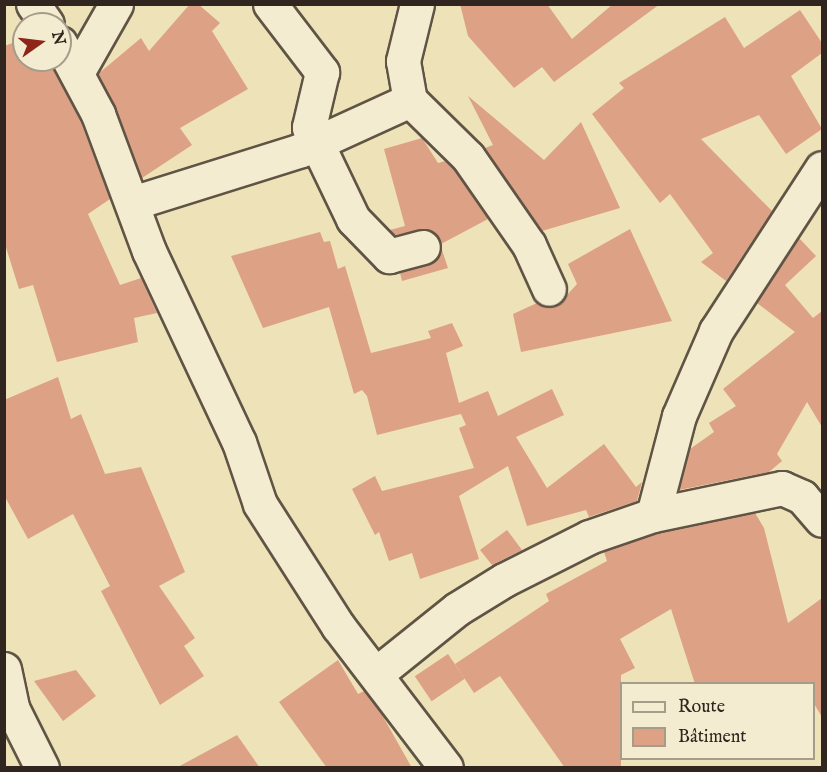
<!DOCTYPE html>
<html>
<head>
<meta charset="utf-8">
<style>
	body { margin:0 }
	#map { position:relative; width:827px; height:772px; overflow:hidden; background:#eee2b8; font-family:"IM FELL English",serif }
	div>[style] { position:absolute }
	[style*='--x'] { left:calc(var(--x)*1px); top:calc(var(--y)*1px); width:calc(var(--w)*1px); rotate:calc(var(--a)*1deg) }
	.building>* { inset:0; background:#dda186; transform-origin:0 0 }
	.roads { filter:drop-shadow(2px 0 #605445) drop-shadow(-2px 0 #605445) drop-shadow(0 2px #605445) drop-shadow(0 -2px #605445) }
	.minor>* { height:33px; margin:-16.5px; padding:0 16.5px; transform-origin:16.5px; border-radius:16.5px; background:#f4ecd1 }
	span { translate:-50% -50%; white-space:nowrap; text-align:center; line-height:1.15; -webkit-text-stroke:4.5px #f4ecd1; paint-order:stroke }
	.frame { position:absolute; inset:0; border:6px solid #31251f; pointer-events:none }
	.legend { position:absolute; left:620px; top:682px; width:195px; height:78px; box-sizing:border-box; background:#f4ecd1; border:2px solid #a69c8a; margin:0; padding:8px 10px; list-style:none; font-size:18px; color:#31251f }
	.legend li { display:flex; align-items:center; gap:12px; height:30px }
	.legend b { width:30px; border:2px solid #a69c8a }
	.north { position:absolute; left:12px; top:12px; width:60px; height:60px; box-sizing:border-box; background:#f4ecd1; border:2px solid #a69c8a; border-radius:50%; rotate:76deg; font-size:16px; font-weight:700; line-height:24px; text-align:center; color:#31251f }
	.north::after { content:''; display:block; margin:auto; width:21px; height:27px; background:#8f2418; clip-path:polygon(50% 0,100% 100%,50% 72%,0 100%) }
</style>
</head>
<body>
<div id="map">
	<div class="building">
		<i style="clip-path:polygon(190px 4px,198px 4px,220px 23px,212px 31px,248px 89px,180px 128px,192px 145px,142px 178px,98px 74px,141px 38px,149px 51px)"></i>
		<i style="clip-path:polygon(460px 4px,547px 4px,572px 39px,613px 4px,660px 4px,554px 82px,542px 67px,514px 88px,468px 36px)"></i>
		<i style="clip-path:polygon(800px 10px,822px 43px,822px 53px,791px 76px,822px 129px,786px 154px,759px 115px,701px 139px,772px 211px,726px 281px,701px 262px,713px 253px,670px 194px,660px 203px,592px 114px,624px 88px,619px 83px,725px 17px,744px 48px)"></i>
		<i style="clip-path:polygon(24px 39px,24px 60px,48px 60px,81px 122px,110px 199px,88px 214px,120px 285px,141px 278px,157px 313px,134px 318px,138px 342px,57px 362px,33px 285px,19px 289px,4px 241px,4px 46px)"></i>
		<i style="clip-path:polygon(468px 96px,544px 160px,581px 122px,620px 208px,542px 231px,485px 148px,493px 145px)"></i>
		<i style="clip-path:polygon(422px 138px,438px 163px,445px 161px,454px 169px,488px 219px,441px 244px,428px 229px,395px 235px,390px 230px,405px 226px,384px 149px)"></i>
		<i style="clip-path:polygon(630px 229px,672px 321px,521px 352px,513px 314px,537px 303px,557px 306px,577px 284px,568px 264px)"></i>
		<i style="clip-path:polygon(320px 232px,324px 242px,330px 241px,338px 269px,345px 266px,371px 353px,431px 338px,428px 331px,452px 323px,463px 346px,446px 353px,459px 403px,488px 391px,498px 416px,552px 389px,564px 415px,516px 437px,547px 488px,604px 444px,636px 487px,642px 482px,637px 501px,589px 517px,586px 510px,527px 526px,508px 466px,459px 496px,479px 559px,420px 579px,412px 553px,389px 561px,379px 532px,375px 535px,352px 489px,375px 476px,382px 491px,474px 468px,459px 428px,466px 425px,461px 414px,377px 435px,367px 396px,362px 390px,354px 394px,329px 307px,263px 328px,231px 256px)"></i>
		<i style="clip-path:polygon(799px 238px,816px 256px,785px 285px,813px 318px,822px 311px,822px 427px,807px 402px,777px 454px,782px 461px,769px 472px,679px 490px,690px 449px,714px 432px,709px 423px,736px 406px,723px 389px,795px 332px,757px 303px)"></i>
		<i style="clip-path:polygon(441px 247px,448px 268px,402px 281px,400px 273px,436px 261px)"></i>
		<i style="clip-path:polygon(58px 377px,71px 419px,81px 414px,105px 474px,141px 467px,185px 572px,159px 586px,195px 638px,184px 646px,204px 676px,160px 705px,101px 591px,110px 586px,73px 514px,28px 539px,4px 495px,4px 400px)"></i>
		<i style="clip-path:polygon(755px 513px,764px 528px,788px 623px,822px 598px,822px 717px,813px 702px,813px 684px,695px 684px,671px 609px,620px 639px,635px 668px,621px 675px,621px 768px,565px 768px,500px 676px,474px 693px,455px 664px,549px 601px,546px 594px,607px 561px,604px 552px,658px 533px)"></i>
		<i style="clip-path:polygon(507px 530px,522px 550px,492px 565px,480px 550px)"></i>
		<i style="left:448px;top:654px;width:30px;height:40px;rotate:56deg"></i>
		<i style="clip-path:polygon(338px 660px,358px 694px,364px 691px,381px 713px,412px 768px,327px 768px,279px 702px)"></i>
		<i style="clip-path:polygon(76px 670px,96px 696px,63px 721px,34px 681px)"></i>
		<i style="clip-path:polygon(237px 735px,260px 768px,176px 768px)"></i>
	</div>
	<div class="roads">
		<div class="minor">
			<i style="--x:33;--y:4;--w:24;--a:55"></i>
			<i style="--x:270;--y:4;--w:86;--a:52.6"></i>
			<i style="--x:322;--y:72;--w:57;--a:103.3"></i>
			<i style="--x:309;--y:127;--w:102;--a:64.4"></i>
			<i style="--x:353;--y:219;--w:52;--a:45.8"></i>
			<i style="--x:389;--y:256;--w:35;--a:-15"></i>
			<i style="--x:417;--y:4;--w:59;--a:103.8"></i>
			<i style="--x:403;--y:61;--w:40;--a:80"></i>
			<i style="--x:410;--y:100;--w:81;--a:44.5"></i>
			<i style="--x:468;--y:157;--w:107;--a:55.3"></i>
			<i style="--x:529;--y:245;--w:48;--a:65.6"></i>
			<i style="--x:60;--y:43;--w:81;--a:61.8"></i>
			<i style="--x:98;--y:114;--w:146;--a:69.6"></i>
			<i style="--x:149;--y:251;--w:211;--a:64.8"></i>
			<i style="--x:239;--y:442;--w:65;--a:71.3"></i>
			<i style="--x:260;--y:504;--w:145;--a:57.4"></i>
			<i style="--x:338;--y:626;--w:178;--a:52.7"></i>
			<i style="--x:78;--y:71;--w:77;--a:-60.4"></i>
			<i style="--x:132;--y:203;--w:177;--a:-17.4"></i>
			<i style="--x:301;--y:150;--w:120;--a:-24.6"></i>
			<i style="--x:653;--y:515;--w:102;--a:-75.3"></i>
			<i style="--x:679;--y:416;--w:93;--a:-66.5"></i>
			<i style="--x:716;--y:331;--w:194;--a:-57"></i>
			<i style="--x:4;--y:669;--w:40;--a:78"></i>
			<i style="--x:12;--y:708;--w:67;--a:63.4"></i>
			<i style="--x:376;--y:674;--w:104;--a:-38.7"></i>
			<i style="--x:457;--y:609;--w:55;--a:-31.7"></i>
			<i style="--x:504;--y:580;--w:95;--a:-26.8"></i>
			<i style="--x:589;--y:537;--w:68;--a:-19"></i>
			<i style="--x:653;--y:515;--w:132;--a:-11.8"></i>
			<i style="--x:782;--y:488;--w:22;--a:24"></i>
			<i style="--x:802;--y:497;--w:30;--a:49"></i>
		</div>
	</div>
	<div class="frame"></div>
	<ul class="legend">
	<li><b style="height:8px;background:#f4ecd1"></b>Route</li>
	<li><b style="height:16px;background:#dda186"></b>Bâtiment</li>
	</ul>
	<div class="north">N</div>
</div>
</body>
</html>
